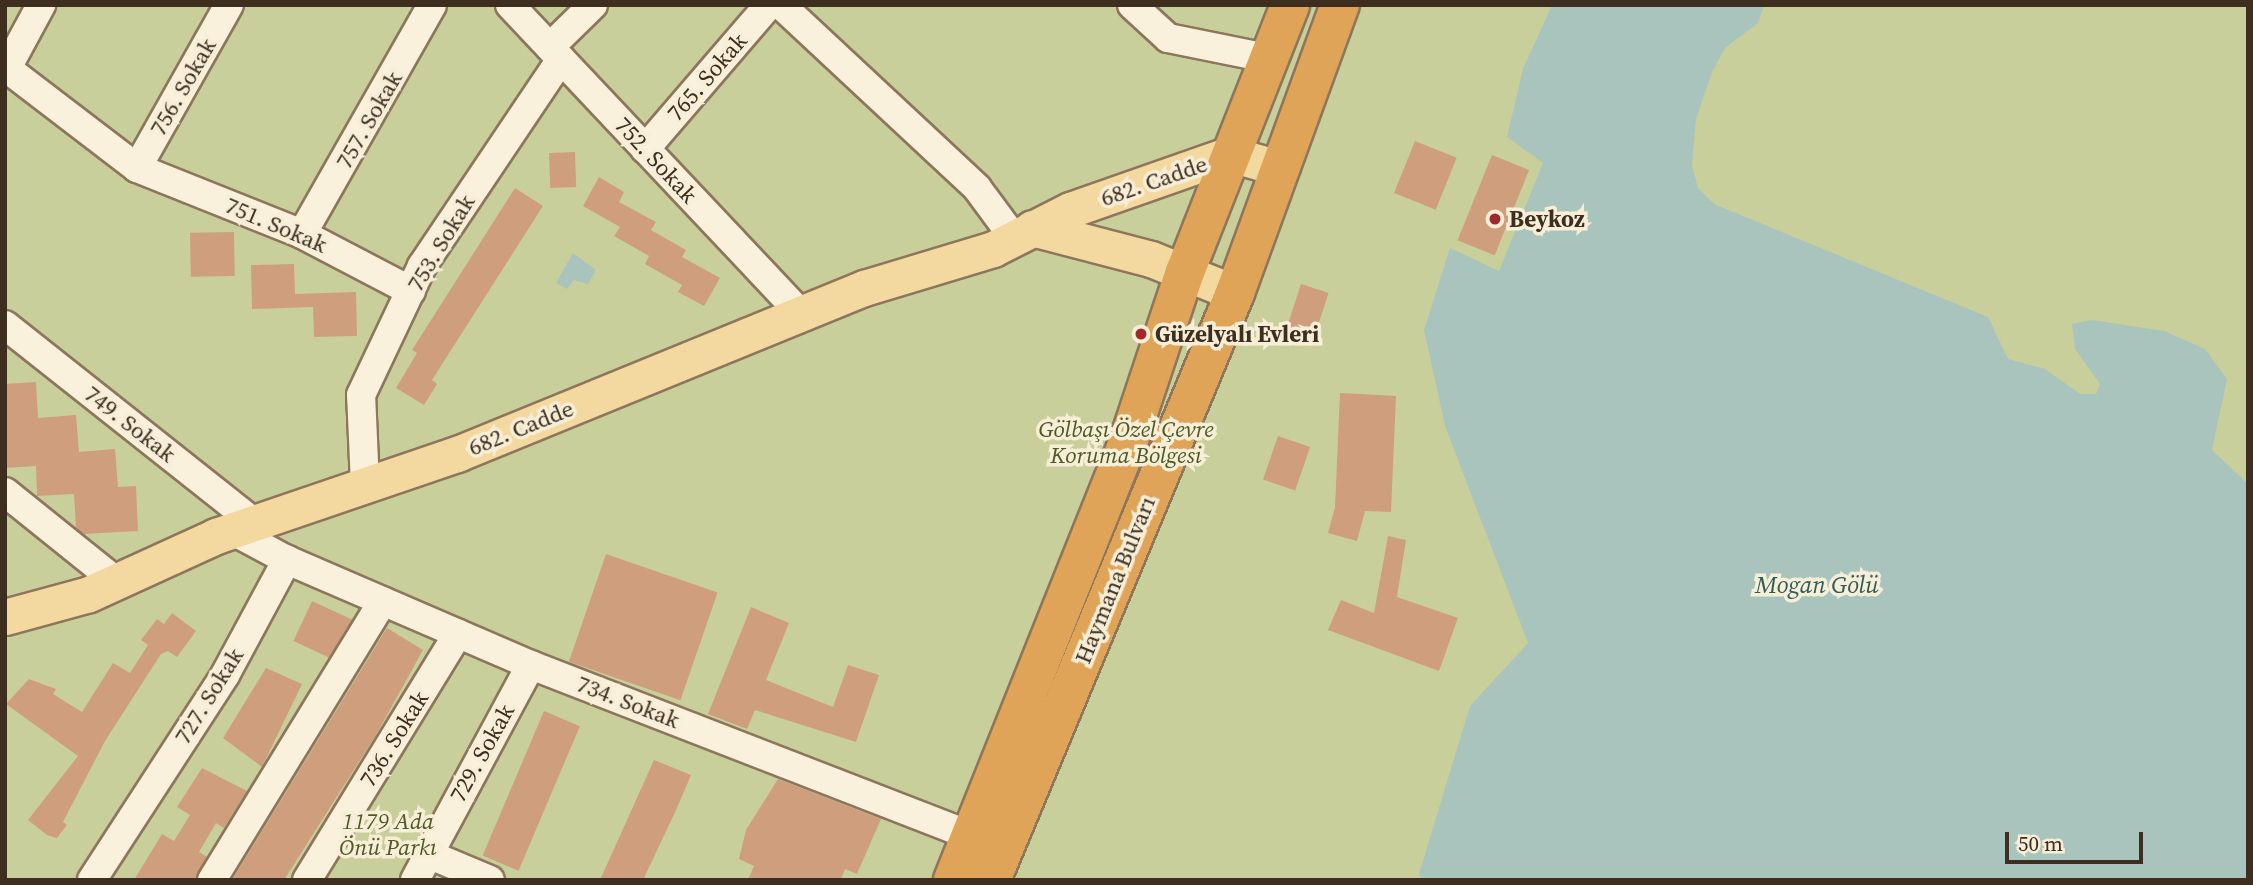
<!DOCTYPE html>
<html>
<head>
<meta charset="utf-8">
<style>
	body { margin:0 }
	#map { position:relative; width:2253px; height:885px; overflow:hidden; background:#f0e4c8; font-family:"Source Serif 4",serif }
	div>[style] { position:absolute }
	[style*='--x'] { left:calc(var(--x)*1px); top:calc(var(--y)*1px); width:calc(var(--w)*1px); rotate:calc(var(--a)*1deg) }
	.green>* { inset:0; background:#c9cf9b; transform-origin:0 0 }
	.water>* { inset:0; background:#a9c4bc }
	.building>* { inset:0; background:#cf9f7d; transform-origin:0 0 }
	.roads { filter:drop-shadow(2px 0 #8d765c) drop-shadow(-2px 0 #8d765c) drop-shadow(0 2px #8d765c) drop-shadow(0 -2px #8d765c) }
	.minor>* { height:28px; margin:-14px; padding:0 14px; transform-origin:14px; border-radius:14px; background:#faf1dc }
	.major>* { height:35px; margin:-17.5px; padding:0 17.5px; transform-origin:17.5px; border-radius:17.5px; background:#f3d9a0 }
	.highway>* { height:38px; margin:-19px; padding:0 19px; transform-origin:19px; border-radius:19px; background:#e0a458 }
	.dots>* { width:19px; height:19px; translate:-50% -50%; box-sizing:border-box; border:4px solid #f7eed8; border-radius:50% }
	span { translate:-50% -50%; white-space:nowrap; text-align:center; line-height:1.15; -webkit-text-stroke:7px #f7eed8; paint-order:stroke }
	.street-label { font-size:23px; color:#3d2e20 }
	.poi-label { font-size:23px; color:#3d2e20; font-weight:700 }
	.left { translate:0 -50%; text-align:left }
	.park-label { font-size:23px; color:#4d5a26; font-style:italic }
	.water-label { font-size:24px; color:#2f5d5a; font-style:italic }
	.frame { position:absolute; inset:0; border:7px solid #3d2e20; pointer-events:none }
	.scale { position:absolute; left:2005px; top:832px; width:138px; height:32px; box-sizing:border-box; border:4px solid #3d2e20; border-top:0; padding-left:9px; font-size:21px; line-height:24px; white-space:nowrap; color:#3d2e20; -webkit-text-stroke:5px #f7eed8; paint-order:stroke }
</style>
</head>
<body>
<div id="map">
	<div class="green">
		<i style="left:5px;top:5px;width:2243px;height:875px"></i>
	</div>
	<div class="water">
		<i style="clip-path:polygon(1552px 5px,1764px 5px,1758px 23px,1725px 48px,1712px 72px,1696px 119px,1692px 166px,1698px 188px,1714px 204px,1988px 317px,2008px 359px,2045px 369px,2080px 394px,2096px 394px,2100px 384px,2075px 349px,2072px 324px,2092px 320px,2164px 331px,2205px 349px,2227px 379px,2212px 450px,2248px 484px,2248px 880px,1422px 880px,1419px 874px,1470px 706px,1528px 643px,1445px 426px,1424px 330px,1450px 248px,1499px 271px,1543px 163px,1507px 137px,1523px 69px)"></i>
		<i style="clip-path:polygon(573px 253px,596px 270px,588px 284px,574px 280px,567px 289px,556px 283px)"></i>
	</div>
	<div class="building">
		<i style="left:1415px;top:141px;width:45px;height:56px;rotate:22deg"></i>
		<i style="left:575px;top:152px;width:35px;height:26px;rotate:88deg"></i>
		<i style="left:1492px;top:155px;width:40px;height:92px;rotate:22deg"></i>
		<i style="clip-path:polygon(599px 177px,624px 192px,619px 202px,656px 222px,651px 230px,686px 250px,682px 257px,720px 278px,704px 306px,678px 292px,682px 285px,645px 264px,649px 256px,614px 236px,620px 227px,583px 206px)"></i>
		<i style="clip-path:polygon(515px 188px,543px 206px,432px 380px,437px 384px,424px 405px,396px 388px,417px 353px,412px 350px)"></i>
		<i style="left:234px;top:232px;width:44px;height:44px;rotate:89deg"></i>
		<i style="clip-path:polygon(294px 264px,295px 294px,356px 292px,357px 336px,314px 337px,313px 307px,252px 309px,251px 265px)"></i>
		<i style="left:1301px;top:284px;width:29px;height:45px;rotate:18deg"></i>
		<i style="clip-path:polygon(36px 382px,38px 418px,76px 415px,79px 452px,115px 449px,118px 487px,136px 486px,138px 531px,84px 534px,76px 528px,74px 494px,37px 496px,36px 466px,5px 468px,5px 384px)"></i>
		<i style="clip-path:polygon(1340px 393px,1396px 396px,1391px 512px,1365px 511px,1357px 541px,1328px 533px,1335px 507px)"></i>
		<i style="left:1278px;top:436px;width:34px;height:46px;rotate:19deg"></i>
		<i style="clip-path:polygon(1388px 536px,1406px 540px,1397px 597px,1458px 618px,1439px 671px,1328px 630px,1341px 600px,1374px 613px)"></i>
		<i style="left:606px;top:554px;width:118px;height:114px;rotate:19deg"></i>
		<i style="left:312px;top:601px;width:44px;height:44px;rotate:25deg"></i>
		<i style="clip-path:polygon(751px 607px,789px 623px,766px 680px,833px 707px,848px 665px,879px 675px,856px 742px,755px 710px,747px 729px,708px 714px)"></i>
		<i style="clip-path:polygon(172px 613px,196px 631px,177px 657px,168px 651px,161px 654px,105px 741px,63px 822px,67px 825px,57px 838px,47px 835px,28px 820px,78px 756px,6px 704px,29px 679px,56px 689px,53px 694px,82px 712px,113px 663px,130px 673px,148px 645px,141px 640px,157px 619px,164px 624px)"></i>
		<i style="clip-path:polygon(387px 628px,423px 650px,376px 735px,284px 880px,232px 880px)"></i>
		<i style="clip-path:polygon(266px 668px,302px 684px,262px 767px,223px 738px)"></i>
		<i style="left:544px;top:711px;width:39px;height:157px;rotate:23deg"></i>
		<i style="clip-path:polygon(654px 760px,691px 775px,677px 808px,643px 880px,600px 880px)"></i>
		<i style="clip-path:polygon(202px 768px,247px 791px,224px 828px,216px 823px,199px 852px,207px 857px,195px 880px,134px 880px,162px 834px,174px 841px,190px 815px,177px 807px)"></i>
		<i style="clip-path:polygon(778px 779px,881px 819px,857px 874px,845px 869px,841px 880px,748px 880px,754px 866px,739px 859px,746px 830px)"></i>
	</div>
	<div class="roads">
		<div class="minor">
			<i style="--x:510;--y:5;--w:424;--a:46.7"></i>
			<i style="--x:781;--y:5;--w:268;--a:43"></i>
			<i style="--x:977;--y:188;--w:62;--a:53.5"></i>
			<i style="--x:1132;--y:5;--w:49;--a:42.5"></i>
			<i style="--x:1168;--y:38;--w:101;--a:11.4"></i>
			<i style="--x:550;--y:47;--w:60;--a:-44.3"></i>
			<i style="--x:5;--y:67;--w:166;--a:37.4"></i>
			<i style="--x:137;--y:168;--w:178;--a:21.8"></i>
			<i style="--x:302;--y:234;--w:123;--a:27.6"></i>
			<i style="--x:7;--y:68;--w:72;--a:-61.6"></i>
			<i style="--x:645;--y:149;--w:190;--a:-49.3"></i>
			<i style="--x:137;--y:168;--w:187;--a:-60.6"></i>
			<i style="--x:302;--y:234;--w:263;--a:-60.4"></i>
			<i style="--x:5;--y:325;--w:319;--a:38.4"></i>
			<i style="--x:365;--y:485;--w:90;--a:-92.5"></i>
			<i style="--x:361;--y:395;--w:143;--a:-64.7"></i>
			<i style="--x:422;--y:266;--w:249;--a:-56.1"></i>
			<i style="--x:5;--y:492;--w:144;--a:38.8"></i>
			<i style="--x:287;--y:560;--w:266;--a:23.3"></i>
			<i style="--x:531;--y:665;--w:473;--a:21.2"></i>
			<i style="--x:428;--y:854;--w:67;--a:22.8"></i>
			<i style="--x:92;--y:880;--w:244;--a:-57"></i>
			<i style="--x:225;--y:675;--w:131;--a:-61.7"></i>
			<i style="--x:287;--y:560;--w:61;--a:-151.8"></i>
			<i style="--x:212;--y:880;--w:327;--a:-58.5"></i>
			<i style="--x:307;--y:880;--w:289;--a:-58.5"></i>
			<i style="--x:415;--y:880;--w:244;--a:-61.7"></i>
		</div>
		<div class="major">
			<i style="--x:1032;--y:228;--w:123;--a:14.6"></i>
			<i style="--x:1151;--y:259;--w:91;--a:22"></i>
			<i style="--x:5;--y:617;--w:87;--a:-15.3"></i>
			<i style="--x:89;--y:594;--w:140;--a:-24.5"></i>
			<i style="--x:216;--y:536;--w:255;--a:-18.8"></i>
			<i style="--x:457;--y:454;--w:440;--a:-22.2"></i>
			<i style="--x:864;--y:288;--w:135;--a:-16.8"></i>
			<i style="--x:993;--y:249;--w:86;--a:-26.9"></i>
			<i style="--x:1070;--y:210;--w:170;--a:-19.3"></i>
			<i style="--x:1230;--y:154;--w:51;--a:15.9"></i>
		</div>
		<div class="highway">
			<i style="--x:953;--y:880;--w:474;--a:-68.2"></i>
			<i style="--x:1129;--y:440;--w:177;--a:-71.6"></i>
			<i style="--x:1185;--y:272;--w:287;--a:-68.5"></i>
			<i style="--x:991;--y:880;--w:636;--a:-67.43"></i>
			<i style="--x:1235;--y:293;--w:307;--a:-70"></i>
		</div>
	</div>
	<div class="dots">
		<i style="left:1495px;top:219px;background:#9e2a2b"></i>
		<i style="left:1141px;top:334px;background:#9e2a2b"></i>
	</div>
	<div class="street-label">
		<span style="left:707px;top:77px;rotate:-49deg">765. Sokak</span>
		<span style="left:183px;top:87px;rotate:-60deg">756. Sokak</span>
		<span style="left:369px;top:120px;rotate:-60deg">757. Sokak</span>
		<span style="left:656px;top:160px;rotate:47deg">752. Sokak</span>
		<span style="left:1154px;top:181px;rotate:-19deg">682. Cadde</span>
		<span style="left:276px;top:225px;rotate:23deg">751. Sokak</span>
		<span style="left:441px;top:243px;rotate:-59deg">753. Sokak</span>
		<span style="left:130px;top:424px;rotate:38deg">749. Sokak</span>
		<span style="left:521px;top:428px;rotate:-22deg">682. Cadde</span>
		<span style="left:1115px;top:580px;rotate:-68deg">Haymana Bulvarı</span>
		<span style="left:209px;top:696px;rotate:-58deg">727. Sokak</span>
		<span style="left:628px;top:702px;rotate:21deg">734. Sokak</span>
		<span style="left:394px;top:739px;rotate:-58deg">736. Sokak</span>
		<span style="left:482px;top:753px;rotate:-61deg">729. Sokak</span>
	</div>
	<div class="poi-label">
		<span class="left" style="left:1509px;top:219px">Beykoz</span>
		<span class="left" style="left:1155px;top:334px">Güzelyalı Evleri</span>
	</div>
	<div class="park-label">
		<span style="left:1126px;top:442px">Gölbaşı Özel Çevre<br>Koruma Bölgesi</span>
		<span style="left:388px;top:834px">1179 Ada<br>Önü Parkı</span>
	</div>
	<div class="water-label">
		<span style="left:1817px;top:585px">Mogan Gölü</span>
	</div>
	<div class="frame"></div>
	<div class="scale">50 m</div>
</div>
</body>
</html>
